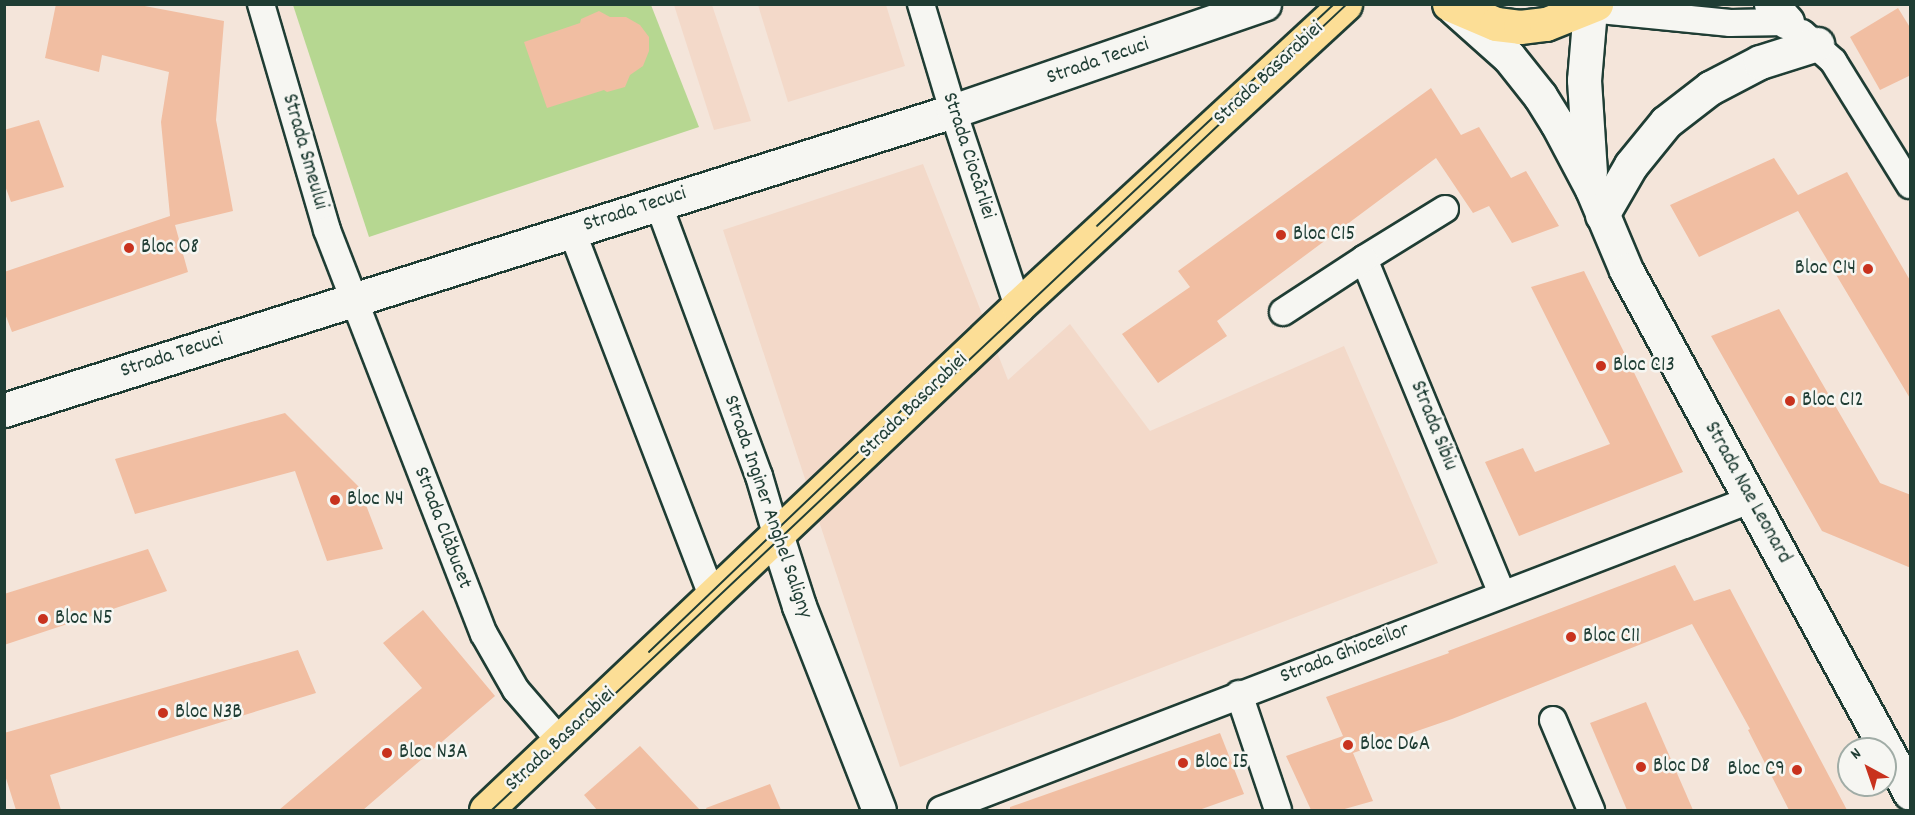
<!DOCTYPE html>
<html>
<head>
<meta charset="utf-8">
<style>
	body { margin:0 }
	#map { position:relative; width:1915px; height:815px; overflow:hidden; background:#f4e5da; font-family:Dekko,sans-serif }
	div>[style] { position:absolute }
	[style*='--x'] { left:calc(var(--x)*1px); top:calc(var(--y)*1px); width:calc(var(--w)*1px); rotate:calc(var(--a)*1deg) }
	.built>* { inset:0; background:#f3d9c9 }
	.green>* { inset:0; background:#b6d791 }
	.building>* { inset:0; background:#f1bea2 }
	.roads { filter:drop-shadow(2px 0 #1f3d34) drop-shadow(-2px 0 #1f3d34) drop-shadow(0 2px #1f3d34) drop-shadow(0 -2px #1f3d34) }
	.street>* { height:26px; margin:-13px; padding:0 13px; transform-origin:13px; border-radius:13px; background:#f6f6f2 }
	.secondary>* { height:33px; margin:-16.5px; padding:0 16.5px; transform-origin:16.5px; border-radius:16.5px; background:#f6f6f2 }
	.primary>* { height:33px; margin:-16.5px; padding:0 16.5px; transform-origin:16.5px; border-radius:16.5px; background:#fcde96 }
	.tram>* { height:1.5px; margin:-0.75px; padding:0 0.75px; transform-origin:0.75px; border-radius:0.75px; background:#1f3d34 }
	.dots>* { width:16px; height:16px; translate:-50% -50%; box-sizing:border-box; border:3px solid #f6f6f2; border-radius:50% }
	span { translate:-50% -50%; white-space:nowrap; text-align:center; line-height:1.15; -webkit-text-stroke:5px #f6f6f2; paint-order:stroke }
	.street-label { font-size:21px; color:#1f3d34 }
	.poi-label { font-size:21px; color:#1f3d34 }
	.left { translate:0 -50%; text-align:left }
	.right { translate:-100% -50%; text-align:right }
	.frame { position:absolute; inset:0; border:6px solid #1f3d34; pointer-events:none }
	.north { position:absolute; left:1837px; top:737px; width:60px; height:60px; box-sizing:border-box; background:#f6f6f2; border:2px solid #a0aca6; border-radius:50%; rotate:320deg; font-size:16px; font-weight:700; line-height:24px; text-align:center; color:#1f3d34 }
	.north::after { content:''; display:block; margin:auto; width:21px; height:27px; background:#c8321e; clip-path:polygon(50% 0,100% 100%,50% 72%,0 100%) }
</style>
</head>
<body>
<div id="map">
	<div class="built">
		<i style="clip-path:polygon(674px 5px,712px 5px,751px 121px,714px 130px)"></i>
		<i style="clip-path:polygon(758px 5px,886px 5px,905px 66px,788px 102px)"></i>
		<i style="clip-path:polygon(923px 164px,1008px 380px,1070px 324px,1150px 431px,1344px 346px,1438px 563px,900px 767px,723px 230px)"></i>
	</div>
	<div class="green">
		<i style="clip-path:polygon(293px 5px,651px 5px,699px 127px,369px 237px)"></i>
	</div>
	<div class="building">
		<i style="clip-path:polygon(56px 4px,134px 4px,224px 21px,216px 120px,233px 211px,175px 225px,188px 272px,12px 332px,4px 311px,4px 272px,170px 216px,161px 122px,169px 72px,102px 55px,99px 72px,45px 58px)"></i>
		<i style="clip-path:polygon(1898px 8px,1911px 29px,1911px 75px,1880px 90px,1850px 37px)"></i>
		<i style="clip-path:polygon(599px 11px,610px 17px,626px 17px,640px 25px,649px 37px,649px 51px,643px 66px,630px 75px,625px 87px,607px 92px,604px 90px,547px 108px,524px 42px,580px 23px,581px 19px)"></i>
		<i style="clip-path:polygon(1431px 88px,1461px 135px,1479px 127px,1511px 178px,1526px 171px,1559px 226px,1512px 243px,1489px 206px,1473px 213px,1436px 158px,1217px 321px,1227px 336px,1158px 383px,1122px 334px,1190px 287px,1178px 271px)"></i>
		<i style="clip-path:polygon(39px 120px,64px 187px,11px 202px,4px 183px,4px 130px)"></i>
		<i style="clip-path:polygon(1774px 158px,1798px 195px,1847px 172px,1911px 282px,1911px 400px,1798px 211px,1699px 257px,1670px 205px)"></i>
		<i style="clip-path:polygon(1584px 271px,1683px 472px,1519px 536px,1485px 462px,1523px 448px,1535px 472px,1610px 444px,1531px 287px)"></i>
		<i style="clip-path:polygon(1779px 309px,1880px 483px,1911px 495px,1911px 568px,1822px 531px,1711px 336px)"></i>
		<i style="clip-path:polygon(285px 413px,359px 487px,383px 549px,327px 561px,295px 471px,135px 514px,115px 459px)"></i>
		<i style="clip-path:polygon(148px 549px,167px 591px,4px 645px,4px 594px)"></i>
		<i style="clip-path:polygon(1675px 565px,1694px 601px,1730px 589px,1847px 810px,1789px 810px,1748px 730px,1750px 729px,1692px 624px,1452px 719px,1353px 753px,1373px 801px,1341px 810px,1311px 810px,1286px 756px,1343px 736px,1326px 697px,1449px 653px,1448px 651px)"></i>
		<i style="clip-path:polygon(423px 610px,495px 696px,363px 810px,279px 810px,422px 688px,383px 643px)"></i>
		<i style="clip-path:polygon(298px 650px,316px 693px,50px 775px,61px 810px,16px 810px,4px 772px,4px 733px)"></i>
		<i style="clip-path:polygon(1646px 702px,1693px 810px,1627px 810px,1590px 723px)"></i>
		<i style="clip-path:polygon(1220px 733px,1244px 794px,1199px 810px,1010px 810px,1010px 807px)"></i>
		<i style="clip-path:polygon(640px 746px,700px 810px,597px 810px,584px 795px)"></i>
		<i style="clip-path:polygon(770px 784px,781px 810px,707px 810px,706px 808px)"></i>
	</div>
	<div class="roads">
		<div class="street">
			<i style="--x:261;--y:4;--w:235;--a:73.7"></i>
			<i style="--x:327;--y:230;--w:433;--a:68.8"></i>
			<i style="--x:484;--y:634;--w:64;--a:60.3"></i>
			<i style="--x:516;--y:690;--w:67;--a:49.2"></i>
			<i style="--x:921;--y:4;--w:112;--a:73.3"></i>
			<i style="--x:953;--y:111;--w:206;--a:71.6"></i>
			<i style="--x:1590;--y:9;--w:141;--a:5.7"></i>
			<i style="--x:1730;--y:23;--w:57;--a:-1"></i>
			<i style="--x:1802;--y:33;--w:42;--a:42.1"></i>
			<i style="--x:1833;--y:61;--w:146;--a:58.2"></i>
			<i style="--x:658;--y:203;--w:291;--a:69.7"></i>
			<i style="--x:759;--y:476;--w:64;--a:73.6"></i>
			<i style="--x:1445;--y:209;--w:95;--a:148.3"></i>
			<i style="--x:1364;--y:259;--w:361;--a:67.6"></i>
			<i style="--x:572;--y:231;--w:393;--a:69"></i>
			<i style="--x:1283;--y:312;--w:97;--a:-33.2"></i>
			<i style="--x:1239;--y:694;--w:122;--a:71.4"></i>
			<i style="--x:1553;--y:720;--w:98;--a:67.1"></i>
			<i style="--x:941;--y:810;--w:866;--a:-20.97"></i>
		</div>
		<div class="secondary">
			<i style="--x:1771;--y:4;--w:24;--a:48"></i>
			<i style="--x:1455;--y:9;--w:72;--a:41.6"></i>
			<i style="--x:1509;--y:57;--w:50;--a:51.5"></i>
			<i style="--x:1540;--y:96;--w:32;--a:58"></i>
			<i style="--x:1557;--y:123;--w:75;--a:62.1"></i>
			<i style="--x:1592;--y:189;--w:88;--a:67.2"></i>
			<i style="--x:1626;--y:270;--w:595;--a:61.5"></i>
			<i style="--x:1590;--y:9;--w:71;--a:94.8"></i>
			<i style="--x:1584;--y:80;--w:92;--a:86.3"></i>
			<i style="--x:1602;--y:215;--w:58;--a:-59.9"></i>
			<i style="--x:1631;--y:165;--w:55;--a:-50.9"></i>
			<i style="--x:1666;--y:122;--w:56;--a:-37.7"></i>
			<i style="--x:1710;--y:88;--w:56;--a:-27.5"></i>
			<i style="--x:1760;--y:62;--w:60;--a:-17.5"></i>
			<i style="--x:4;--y:410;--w:995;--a:-17.49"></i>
			<i style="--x:953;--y:111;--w:329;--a:-19"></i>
			<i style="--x:777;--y:537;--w:72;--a:72.3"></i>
			<i style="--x:799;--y:606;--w:219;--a:68.6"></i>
		</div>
		<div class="primary">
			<i style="--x:1449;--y:4;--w:51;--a:23.1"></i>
			<i style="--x:1496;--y:24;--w:24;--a:7"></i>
			<i style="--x:1520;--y:27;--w:26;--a:-7"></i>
			<i style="--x:1546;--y:24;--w:54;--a:-21.8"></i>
			<i style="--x:486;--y:810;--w:733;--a:-43.45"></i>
			<i style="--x:1018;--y:306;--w:445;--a:-42.7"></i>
		</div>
	</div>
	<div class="tram">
		<i style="--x:1097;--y:226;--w:325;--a:-43.1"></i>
		<i style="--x:649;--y:652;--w:423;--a:-43.7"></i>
		<i style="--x:492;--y:810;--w:1175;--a:-43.31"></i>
	</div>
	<div class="dots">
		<i style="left:1281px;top:235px;background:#c8321e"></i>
		<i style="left:129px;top:248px;background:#c8321e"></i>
		<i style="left:1868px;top:269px;background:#c8321e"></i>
		<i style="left:1601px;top:366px;background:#c8321e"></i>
		<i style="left:1790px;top:401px;background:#c8321e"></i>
		<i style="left:335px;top:500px;background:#c8321e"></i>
		<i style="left:43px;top:619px;background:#c8321e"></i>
		<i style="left:1571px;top:637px;background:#c8321e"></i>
		<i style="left:163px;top:713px;background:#c8321e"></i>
		<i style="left:1348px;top:745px;background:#c8321e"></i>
		<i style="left:387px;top:753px;background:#c8321e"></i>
		<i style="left:1183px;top:763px;background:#c8321e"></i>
		<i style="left:1641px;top:767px;background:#c8321e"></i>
		<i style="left:1797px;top:770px;background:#c8321e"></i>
	</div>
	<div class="street-label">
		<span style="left:1098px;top:62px;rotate:-19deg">Strada Tecuci</span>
		<span style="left:1269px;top:74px;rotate:-43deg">Strada Basarabiei</span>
		<span style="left:304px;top:152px;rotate:74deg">Strada Smeului</span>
		<span style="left:968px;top:156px;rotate:72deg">Strada Ciocârliei</span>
		<span style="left:635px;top:210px;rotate:-18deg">Strada Tecuci</span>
		<span style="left:172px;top:356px;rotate:-18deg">Strada Tecuci</span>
		<span style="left:914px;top:406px;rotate:-44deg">Strada Basarabiei</span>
		<span style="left:1433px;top:426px;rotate:68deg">Strada Sibiu</span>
		<span style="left:1747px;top:493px;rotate:61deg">Strada Nae Leonard</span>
		<span style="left:767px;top:507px;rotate:71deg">Strada Inginer Anghel Saligny</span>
		<span style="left:442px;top:528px;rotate:69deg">Strada Clăbucet</span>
		<span style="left:1345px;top:654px;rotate:-21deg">Strada Ghioceilor</span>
		<span style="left:561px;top:740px;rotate:-43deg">Strada Basarabiei</span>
	</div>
	<div class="poi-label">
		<span class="left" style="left:1293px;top:235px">Bloc C15</span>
		<span class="left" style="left:141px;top:248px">Bloc O8</span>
		<span class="right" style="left:1856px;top:269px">Bloc C14</span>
		<span class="left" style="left:1613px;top:366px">Bloc C13</span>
		<span class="left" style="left:1802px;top:401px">Bloc C12</span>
		<span class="left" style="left:347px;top:500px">Bloc N4</span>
		<span class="left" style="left:55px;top:619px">Bloc N5</span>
		<span class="left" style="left:1583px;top:637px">Bloc C11</span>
		<span class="left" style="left:175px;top:713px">Bloc N3B</span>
		<span class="left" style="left:1360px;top:745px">Bloc D6A</span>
		<span class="left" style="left:399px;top:753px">Bloc N3A</span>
		<span class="left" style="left:1195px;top:763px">Bloc I5</span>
		<span class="left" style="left:1653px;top:767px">Bloc D8</span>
		<span class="right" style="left:1785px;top:770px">Bloc C9</span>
	</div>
	<div class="frame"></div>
	<div class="north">N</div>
</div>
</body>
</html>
